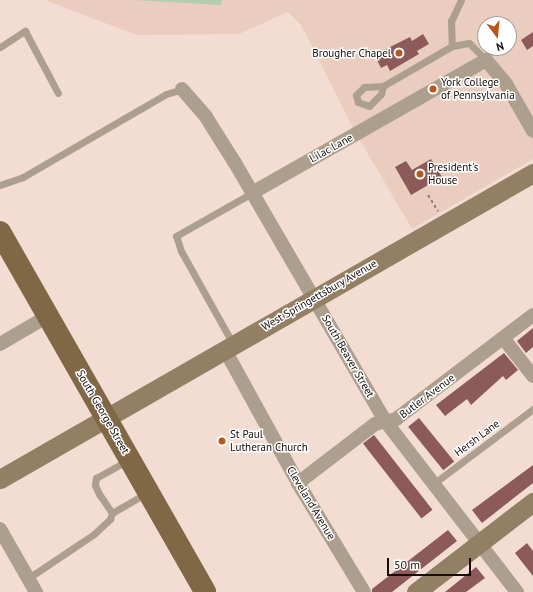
<!DOCTYPE html>
<html>
<head>
<meta charset="utf-8">
<style>
	body { margin:0 }
	#map { position:relative; width:533px; height:592px; overflow:hidden; background:#f3ddd2; font-family:"PT Sans",sans-serif }
	div>[style] { position:absolute }
	[style*='--x'] { left:calc(var(--x)*1px); top:calc(var(--y)*1px); width:calc(var(--w)*1px); rotate:calc(var(--a)*1deg) }
	.built>* { inset:0; background:#eacdbf }
	.green>* { inset:0; background:#b3cdae }
	.building>* { inset:0; background:#8c5a58; transform-origin:0 0 }
	.path>* { height:2px; margin-top:-1px; transform-origin:0; background:repeating-linear-gradient(90deg,#8b7c75 0 3px,transparent 0 6px) }
	.lane>* { height:7px; margin:-3.5px; padding:0 3.5px; transform-origin:3.5px; border-radius:3.5px; background:#ad9f8d }
	.street>* { height:14px; margin:-7px; padding:0 7px; transform-origin:7px; border-radius:7px; background:#ad9f8d }
	.secondary>* { height:19px; margin:-9.5px; padding:0 9.5px; transform-origin:9.5px; border-radius:9.5px; background:#937f64 }
	.primary>* { height:22px; margin:-11px; padding:0 11px; transform-origin:11px; border-radius:11px; background:#806847 }
	.dots>* { width:11px; height:11px; translate:-50% -50%; box-sizing:border-box; border:2px solid #fff; border-radius:50% }
	span { translate:-50% -50%; white-space:nowrap; text-align:center; line-height:1.15; -webkit-text-stroke:3px #fff; paint-order:stroke }
	.poi-label { font-size:11px; color:#140d0a }
	.right { translate:-100% -50%; text-align:right }
	.left { translate:0 -50%; text-align:left }
	.street-label { font-size:11px; color:#140d0a }
	.north { position:absolute; left:477px; top:16px; width:40px; height:40px; box-sizing:border-box; background:#fff; border:1px solid #a19e9d; border-radius:50%; rotate:164deg; font-size:11px; font-weight:700; line-height:16px; text-align:center; color:#140d0a }
	.north::after { content:''; display:block; margin:auto; width:14px; height:18px; background:#b9561c; clip-path:polygon(50% 0,100% 100%,50% 72%,0 100%) }
	.scale { position:absolute; left:387px; top:558px; width:84px; height:18px; box-sizing:border-box; border:2px solid #140d0a; border-top:0; padding-left:5px; font-size:12px; line-height:14px; white-space:nowrap; color:#140d0a; -webkit-text-stroke:3px #fff; paint-order:stroke }
</style>
</head>
<body>
<div id="map">
	<div class="built">
		<i style="clip-path:polygon(evenodd,45px 0,533px 0,533px 159px,412px 229px,354px 130px,301px 25px,288px 12px,239px 34px,136px 35px,45px 0,485px 24px,509px 24px,509px 48px,485px 48px,485px 24px)"></i>
	</div>
	<div class="green">
		<i style="clip-path:polygon(135px 0,222px 0,221px 5px)"></i>
	</div>
	<div class="building">
		<i style="clip-path:polygon(533px 32px,533px 46px,527px 50px,521px 40px)"></i>
		<i style="clip-path:polygon(423px 34px,429px 44px,417px 51px,419px 54px,390px 71px,387px 65px,381px 68px,377px 60px,380px 58px,378px 53px,410px 37px,412px 41px)"></i>
		<i style="clip-path:polygon(431px 159px,442px 177px,411px 195px,395px 167px,406px 161px,412px 170px)"></i>
		<i style="clip-path:polygon(533px 328px,533px 347px,526px 353px,517px 341px)"></i>
		<i style="clip-path:polygon(504px 353px,518px 370px,506px 380px,503px 376px,471px 405px,467px 399px,445px 416px,436px 405px)"></i>
		<i style="left:419px;top:418px;width:56px;height:14px;rotate:51deg"></i>
		<i style="left:374px;top:435px;width:95px;height:14px;rotate:52deg"></i>
		<i style="clip-path:polygon(533px 465px,533px 483px,482px 523px,472px 510px)"></i>
		<i style="clip-path:polygon(448px 530px,457px 541px,392px 592px,372px 592px,372px 589px)"></i>
		<i style="clip-path:polygon(527px 543px,533px 551px,533px 576px,515px 553px)"></i>
		<i style="clip-path:polygon(476px 567px,485px 578px,466px 592px,445px 592px)"></i>
	</div>
	<div class="path">
		<i style="--x:428;--y:195;--w:19;--a:58"></i>
	</div>
	<div class="lane">
		<i style="--x:461;--y:0;--w:23;--a:115"></i>
		<i style="--x:451;--y:21;--w:25;--a:88"></i>
		<i style="--x:452;--y:46;--w:17;--a:-10"></i>
		<i style="--x:469;--y:43;--w:24;--a:45"></i>
		<i style="--x:0;--y:47;--w:30;--a:-33"></i>
		<i style="--x:25;--y:31;--w:70;--a:62"></i>
		<i style="--x:383;--y:86;--w:8;--a:104"></i>
		<i style="--x:381;--y:94;--w:17;--a:135"></i>
		<i style="--x:369;--y:106;--w:12;--a:-160"></i>
		<i style="--x:358;--y:102;--w:7;--a:-106"></i>
		<i style="--x:356;--y:95;--w:11;--a:-45"></i>
		<i style="--x:364;--y:87;--w:19;--a:-3"></i>
		<i style="--x:383;--y:86;--w:80;--a:-30.1"></i>
		<i style="--x:0;--y:185;--w:24;--a:-19"></i>
		<i style="--x:23;--y:177;--w:165;--a:-30.1"></i>
		<i style="--x:166;--y:94;--w:17;--a:-17"></i>
		<i style="--x:233;--y:344;--w:107;--a:-119.2"></i>
		<i style="--x:181;--y:251;--w:16;--a:-108"></i>
		<i style="--x:176;--y:236;--w:87;--a:-29.5"></i>
		<i style="--x:433;--y:484;--w:125;--a:-36.9"></i>
		<i style="--x:112;--y:513;--w:23;--a:-124"></i>
		<i style="--x:99;--y:494;--w:10;--a:-114"></i>
		<i style="--x:95;--y:485;--w:7;--a:-82"></i>
		<i style="--x:96;--y:478;--w:37;--a:-29"></i>
		<i style="--x:30;--y:577;--w:77;--a:-33.9"></i>
		<i style="--x:94;--y:534;--w:22;--a:-43"></i>
		<i style="--x:110;--y:519;--w:6;--a:-72"></i>
		<i style="--x:112;--y:513;--w:39;--a:-30"></i>
	</div>
	<div class="street">
		<i style="--x:182;--y:89;--w:37;--a:49"></i>
		<i style="--x:206;--y:117;--w:54;--a:57.8"></i>
		<i style="--x:235;--y:163;--w:300;--a:59.8"></i>
		<i style="--x:386;--y:422;--w:215;--a:52.4"></i>
		<i style="--x:252;--y:193;--w:269;--a:-29.6"></i>
		<i style="--x:486;--y:60;--w:31;--a:50"></i>
		<i style="--x:506;--y:84;--w:54;--a:60.1"></i>
		<i style="--x:504;--y:339;--w:47;--a:51.9"></i>
		<i style="--x:0;--y:344;--w:56;--a:-30.3"></i>
		<i style="--x:225;--y:350;--w:152;--a:61.2"></i>
		<i style="--x:298;--y:483;--w:127;--a:58.8"></i>
		<i style="--x:298;--y:483;--w:97;--a:-37.5"></i>
		<i style="--x:375;--y:424;--w:22;--a:-13"></i>
		<i style="--x:396;--y:419;--w:172;--a:-37.2"></i>
		<i style="--x:0;--y:529;--w:73;--a:60.3"></i>
	</div>
	<div class="secondary">
		<i style="--x:0;--y:479;--w:615;--a:-29.86"></i>
		<i style="--x:416;--y:592;--w:148;--a:-37.6"></i>
	</div>
	<div class="primary">
		<i style="--x:0;--y:232;--w:414;--a:60.3"></i>
	</div>
	<div class="dots">
		<i style="left:399px;top:53px;background:#b9561c"></i>
		<i style="left:433px;top:89px;background:#b9561c"></i>
		<i style="left:420px;top:174px;background:#b9561c"></i>
		<i style="left:222px;top:441px;background:#b9561c"></i>
	</div>
	<div class="poi-label">
		<span class="right" style="left:391px;top:53px">Brougher Chapel</span>
		<span class="left" style="left:441px;top:89px">York College<br>of Pennsylvania</span>
		<span class="left" style="left:428px;top:174px">President's<br>House</span>
		<span class="left" style="left:230px;top:441px">St Paul<br>Lutheran Church</span>
	</div>
	<div class="street-label">
		<span style="left:331px;top:148px;rotate:-29deg">Lilac Lane</span>
		<span style="left:319px;top:295px;rotate:-30deg">West Springettsbury Avenue</span>
		<span style="left:348px;top:356px;rotate:60deg">South Beaver Street</span>
		<span style="left:427px;top:396px;rotate:-37deg">Butler Avenue</span>
		<span style="left:103px;top:412px;rotate:60deg">South George Street</span>
		<span style="left:477px;top:438px;rotate:-37deg">Hersh Lane</span>
		<span style="left:311px;top:503px;rotate:59deg">Cleveland Avenue</span>
	</div>
	<div class="north">N</div>
	<div class="scale">50 m</div>
</div>
</body>
</html>
